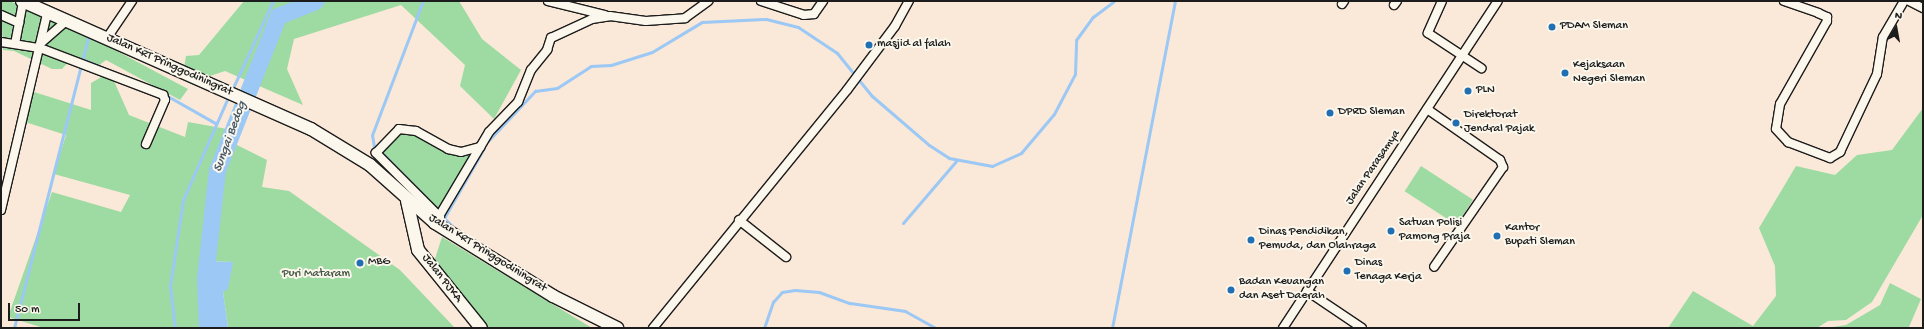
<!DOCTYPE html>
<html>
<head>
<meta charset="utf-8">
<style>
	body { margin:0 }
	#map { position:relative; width:1924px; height:329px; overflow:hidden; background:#fae8d8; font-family:"Gochi Hand",sans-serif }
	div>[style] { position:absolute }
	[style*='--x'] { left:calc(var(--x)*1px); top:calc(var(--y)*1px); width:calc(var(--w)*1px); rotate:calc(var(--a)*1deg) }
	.green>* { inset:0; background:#9ddba2; transform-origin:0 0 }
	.water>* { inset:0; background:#9bc8f5 }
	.stream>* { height:3px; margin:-1.5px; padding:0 1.5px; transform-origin:1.5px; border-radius:1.5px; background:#9bc8f5 }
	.river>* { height:17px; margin:-8.5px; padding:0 8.5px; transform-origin:8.5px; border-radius:8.5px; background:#9bc8f5 }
	.roads { filter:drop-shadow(1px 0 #1c1c1c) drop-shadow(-1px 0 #1c1c1c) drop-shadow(0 1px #1c1c1c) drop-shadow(0 -1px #1c1c1c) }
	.minor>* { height:8px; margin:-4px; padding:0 4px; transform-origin:4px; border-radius:4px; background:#fbf7ec }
	.secondary>* { height:12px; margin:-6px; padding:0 6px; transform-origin:6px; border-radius:6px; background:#fbf7ec }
	.dots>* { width:11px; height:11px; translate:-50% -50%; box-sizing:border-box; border:2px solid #fbf7ec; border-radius:50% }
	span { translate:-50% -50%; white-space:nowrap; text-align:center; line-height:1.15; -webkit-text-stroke:4px #fbf7ec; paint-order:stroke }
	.poi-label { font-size:12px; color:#1c1c1c }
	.left { translate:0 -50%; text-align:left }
	.street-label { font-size:12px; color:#1c1c1c }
	.park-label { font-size:12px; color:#435544 }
	.water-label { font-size:13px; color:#485868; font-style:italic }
	.frame { position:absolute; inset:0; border:2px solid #1c1c1c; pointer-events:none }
	.north { position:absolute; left:1876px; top:8px; width:40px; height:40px; -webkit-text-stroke:3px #fbf7ec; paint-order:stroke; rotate:11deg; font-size:11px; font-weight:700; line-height:16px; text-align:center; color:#1c1c1c }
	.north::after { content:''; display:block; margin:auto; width:14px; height:18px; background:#1c1c1c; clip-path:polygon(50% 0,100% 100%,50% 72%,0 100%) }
	.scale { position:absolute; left:8px; top:303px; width:72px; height:18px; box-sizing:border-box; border:2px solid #1c1c1c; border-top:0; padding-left:5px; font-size:12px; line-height:14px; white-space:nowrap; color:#1c1c1c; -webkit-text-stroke:3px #fbf7ec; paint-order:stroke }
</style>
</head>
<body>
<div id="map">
	<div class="green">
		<i style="clip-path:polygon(1px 1px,10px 1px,115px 50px,188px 89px,180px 100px,106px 60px,98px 66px,74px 56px,62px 69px,52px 69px,14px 51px,3px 50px)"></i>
		<i style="clip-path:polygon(244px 1px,459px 1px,482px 39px,521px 70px,494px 119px,460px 86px,465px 65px,401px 5px,294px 39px,287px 69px,303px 105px,225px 71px,207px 77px,184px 67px,186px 56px,199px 55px)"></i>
		<i style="clip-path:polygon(110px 72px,129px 115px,185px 137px,188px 122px,233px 130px,229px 141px,267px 160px,262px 187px,289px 191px,400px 270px,455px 328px,228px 328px,223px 292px,233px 262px,203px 261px,200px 328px,44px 328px,8px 317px,52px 192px,121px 212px,130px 195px,54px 174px,66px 135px,25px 122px,31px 91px,91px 110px,91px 83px)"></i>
		<i style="clip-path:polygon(1923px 108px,1923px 215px,1872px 302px,1846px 320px,1828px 321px,1817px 328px,1668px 328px,1693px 291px,1753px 326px,1776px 296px,1775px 266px,1759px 228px,1796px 166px,1835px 175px,1857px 155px,1892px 150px)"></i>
		<i style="clip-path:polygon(404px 129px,448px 149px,480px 147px,441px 215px,378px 155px)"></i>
		<i style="left:1421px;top:166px;width:62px;height:30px;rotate:33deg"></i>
		<i style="clip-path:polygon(442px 237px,592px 328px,489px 328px,434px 262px)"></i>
		<i style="clip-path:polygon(1890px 283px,1921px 299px,1909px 327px,1912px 328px,1826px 328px,1846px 325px,1880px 305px)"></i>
	</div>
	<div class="water">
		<i style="clip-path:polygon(202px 261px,233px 262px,228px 289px,223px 292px,228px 328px,200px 328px)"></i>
	</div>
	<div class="stream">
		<i style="--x:118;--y:37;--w:126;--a:23.9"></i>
		<i style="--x:82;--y:59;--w:28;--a:23"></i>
		<i style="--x:232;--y:90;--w:98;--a:-65.3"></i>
		<i style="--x:164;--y:94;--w:59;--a:29.6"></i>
		<i style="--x:488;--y:141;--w:69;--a:-46.8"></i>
		<i style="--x:535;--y:91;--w:22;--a:-8"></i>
		<i style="--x:557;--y:88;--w:40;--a:-32.9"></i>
		<i style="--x:591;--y:66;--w:20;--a:-3"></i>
		<i style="--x:611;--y:65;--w:43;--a:-17.6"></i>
		<i style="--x:652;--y:52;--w:58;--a:-31"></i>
		<i style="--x:702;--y:22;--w:64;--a:-2.7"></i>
		<i style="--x:766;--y:19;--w:33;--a:14"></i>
		<i style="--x:798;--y:27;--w:47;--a:33.7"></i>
		<i style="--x:837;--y:53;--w:55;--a:50.9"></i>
		<i style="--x:872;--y:96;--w:75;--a:40.7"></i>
		<i style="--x:929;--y:145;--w:24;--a:33"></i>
		<i style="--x:949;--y:158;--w:44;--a:10.5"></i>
		<i style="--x:992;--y:166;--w:32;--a:-24"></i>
		<i style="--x:1021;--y:153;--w:51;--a:-49.8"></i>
		<i style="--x:1054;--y:114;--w:45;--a:-62.3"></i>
		<i style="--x:1075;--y:74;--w:34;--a:-88"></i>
		<i style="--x:1076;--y:40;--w:29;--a:-54"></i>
		<i style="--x:1093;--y:17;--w:26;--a:-37"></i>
		<i style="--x:374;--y:147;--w:12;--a:-99"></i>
		<i style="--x:372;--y:135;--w:143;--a:-69.2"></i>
		<i style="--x:383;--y:154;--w:80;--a:45.5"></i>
		<i style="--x:444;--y:218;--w:81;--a:-60.3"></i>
		<i style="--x:444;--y:218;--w:14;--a:45"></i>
		<i style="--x:903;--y:223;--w:83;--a:-49.4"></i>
		<i style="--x:14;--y:328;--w:300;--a:-75.7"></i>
		<i style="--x:175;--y:328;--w:42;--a:-96.8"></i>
		<i style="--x:170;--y:286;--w:87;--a:-81.4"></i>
		<i style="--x:183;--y:200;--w:115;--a:-66.3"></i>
		<i style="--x:764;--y:328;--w:28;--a:-71"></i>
		<i style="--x:773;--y:302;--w:13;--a:-48"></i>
		<i style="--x:782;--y:292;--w:13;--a:-9"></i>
		<i style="--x:795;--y:290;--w:24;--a:5"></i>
		<i style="--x:819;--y:292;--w:33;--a:20"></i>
		<i style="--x:850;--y:303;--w:56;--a:8.3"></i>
		<i style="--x:905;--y:311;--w:35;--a:29"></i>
		<i style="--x:1112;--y:328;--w:333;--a:-79.1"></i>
	</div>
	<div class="river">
		<i style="--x:207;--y:328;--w:50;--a:-92.3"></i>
		<i style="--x:205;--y:278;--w:109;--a:-83.7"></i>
		<i style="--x:217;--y:170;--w:166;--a:-68.4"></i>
		<i style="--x:278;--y:16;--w:40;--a:-22"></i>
	</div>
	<div class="roads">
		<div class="minor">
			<i style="--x:548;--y:1;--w:59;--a:13.8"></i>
			<i style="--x:761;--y:1;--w:45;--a:18"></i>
			<i style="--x:804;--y:15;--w:10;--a:-6"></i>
			<i style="--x:814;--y:14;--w:16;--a:-55"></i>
			<i style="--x:1442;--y:1;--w:35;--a:114"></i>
			<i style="--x:1428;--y:33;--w:64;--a:33.4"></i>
			<i style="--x:1784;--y:1;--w:36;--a:19"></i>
			<i style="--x:1818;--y:13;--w:10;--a:24"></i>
			<i style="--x:1827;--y:17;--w:4;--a:90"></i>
			<i style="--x:1827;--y:21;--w:95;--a:119.5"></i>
			<i style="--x:1780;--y:104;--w:25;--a:99"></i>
			<i style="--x:1776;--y:129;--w:18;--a:47"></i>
			<i style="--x:1788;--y:142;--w:45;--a:20.9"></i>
			<i style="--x:1830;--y:158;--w:12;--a:-31"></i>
			<i style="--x:1840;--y:152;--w:86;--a:-64.6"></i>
			<i style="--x:1877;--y:74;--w:37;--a:-81"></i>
			<i style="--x:1883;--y:37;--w:42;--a:-59.7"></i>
			<i style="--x:1909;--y:1;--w:16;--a:27"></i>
			<i style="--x:1342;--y:4;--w:4;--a:-56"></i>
			<i style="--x:1394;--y:5;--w:5;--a:-53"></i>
			<i style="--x:1;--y:15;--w:20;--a:24"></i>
			<i style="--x:107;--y:38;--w:45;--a:-56"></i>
			<i style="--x:1;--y:42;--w:39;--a:9"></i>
			<i style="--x:40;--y:48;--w:132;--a:20.9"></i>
			<i style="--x:163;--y:95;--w:5;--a:68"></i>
			<i style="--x:165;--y:100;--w:48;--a:113.4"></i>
			<i style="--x:41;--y:43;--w:33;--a:-41"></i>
			<i style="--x:15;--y:44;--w:43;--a:-79.2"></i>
			<i style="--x:1427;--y:109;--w:89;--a:34.9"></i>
			<i style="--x:1500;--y:160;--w:8;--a:67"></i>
			<i style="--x:1503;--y:167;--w:121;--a:124.6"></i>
			<i style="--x:1;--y:210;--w:201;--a:-76.8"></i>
			<i style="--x:440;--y:217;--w:91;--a:-135"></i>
			<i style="--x:376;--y:153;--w:33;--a:-46"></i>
			<i style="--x:399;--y:129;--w:17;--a:7"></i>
			<i style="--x:416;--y:131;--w:37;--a:29"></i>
			<i style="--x:448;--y:149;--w:13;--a:13"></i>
			<i style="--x:461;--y:152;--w:20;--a:-15"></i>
			<i style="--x:739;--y:220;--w:60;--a:38.2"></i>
			<i style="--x:435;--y:223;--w:106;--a:-59.3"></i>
			<i style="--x:489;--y:132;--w:42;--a:-46"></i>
			<i style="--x:518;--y:102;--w:35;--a:-68"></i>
			<i style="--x:531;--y:70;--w:26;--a:-51"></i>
			<i style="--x:547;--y:50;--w:13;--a:-72"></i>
			<i style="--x:551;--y:38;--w:45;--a:-24.9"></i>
			<i style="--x:592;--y:19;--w:18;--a:-9"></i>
			<i style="--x:610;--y:16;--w:36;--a:8"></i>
			<i style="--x:646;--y:21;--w:39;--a:-4"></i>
			<i style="--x:685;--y:18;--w:29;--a:-36"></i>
			<i style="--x:1307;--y:291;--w:66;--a:33.9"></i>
			<i style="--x:653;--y:328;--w:307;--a:-50.8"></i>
			<i style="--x:847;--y:90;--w:80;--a:-53.1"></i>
			<i style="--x:895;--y:26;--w:29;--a:-61"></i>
			<i style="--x:1283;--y:328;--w:391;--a:-56.7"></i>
		</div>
		<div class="secondary">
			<i style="--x:22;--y:1;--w:316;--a:23.9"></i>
			<i style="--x:311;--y:129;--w:69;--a:31.4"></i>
			<i style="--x:370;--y:165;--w:87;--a:41.7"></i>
			<i style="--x:435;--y:223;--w:139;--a:31.7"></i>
			<i style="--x:553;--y:296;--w:72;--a:26.6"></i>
			<i style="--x:407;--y:201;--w:50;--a:77.3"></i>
			<i style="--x:418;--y:250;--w:100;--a:51.1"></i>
		</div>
	</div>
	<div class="dots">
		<i style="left:1552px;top:27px;background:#1f6fb2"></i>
		<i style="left:869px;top:45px;background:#1f6fb2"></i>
		<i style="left:1565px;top:73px;background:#1f6fb2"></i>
		<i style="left:1468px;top:91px;background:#1f6fb2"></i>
		<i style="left:1330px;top:113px;background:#1f6fb2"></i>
		<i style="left:1456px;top:123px;background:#1f6fb2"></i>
		<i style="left:1391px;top:231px;background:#1f6fb2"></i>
		<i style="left:1497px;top:236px;background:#1f6fb2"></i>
		<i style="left:1251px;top:240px;background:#1f6fb2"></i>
		<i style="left:360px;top:263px;background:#1f6fb2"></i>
		<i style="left:1347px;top:271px;background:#1f6fb2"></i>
		<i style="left:1231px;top:290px;background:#1f6fb2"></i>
	</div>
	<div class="poi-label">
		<span class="left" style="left:1560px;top:27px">PDAM Sleman</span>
		<span class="left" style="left:877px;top:45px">masjid al falah</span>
		<span class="left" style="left:1573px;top:73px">Kejaksaan<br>Negeri Sleman</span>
		<span class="left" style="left:1476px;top:91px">PLN</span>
		<span class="left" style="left:1338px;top:113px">DPRD Sleman</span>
		<span class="left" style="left:1464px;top:123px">Direktorat<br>Jendral Pajak</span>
		<span class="left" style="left:1399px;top:231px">Satuan Polisi<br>Pamong Praja</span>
		<span class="left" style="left:1505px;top:236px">Kantor<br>Bupati Sleman</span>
		<span class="left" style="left:1259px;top:240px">Dinas Pendidikan,<br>Pemuda, dan Olahraga</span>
		<span class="left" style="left:368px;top:263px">MBG</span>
		<span class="left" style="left:1355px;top:271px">Dinas<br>Tenaga Kerja</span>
		<span class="left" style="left:1239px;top:290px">Badan Keuangan<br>dan Aset Daerah</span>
	</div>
	<div class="street-label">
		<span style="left:169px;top:66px;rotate:24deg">Jalan KRT Pringgodiningrat</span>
		<span style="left:1374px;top:168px;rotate:-56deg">Jalan Parasamya</span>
		<span style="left:487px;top:254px;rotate:32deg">Jalan KRT Pringgodiningrat</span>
		<span style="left:441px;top:279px;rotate:52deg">Jalan PJKA</span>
	</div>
	<div class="park-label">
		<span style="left:316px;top:275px">Puri Mataram</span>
	</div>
	<div class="water-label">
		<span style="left:231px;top:137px;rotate:-70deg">Sungai Bedog</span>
	</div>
	<div class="frame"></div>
	<div class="north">N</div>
	<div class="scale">50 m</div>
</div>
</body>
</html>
